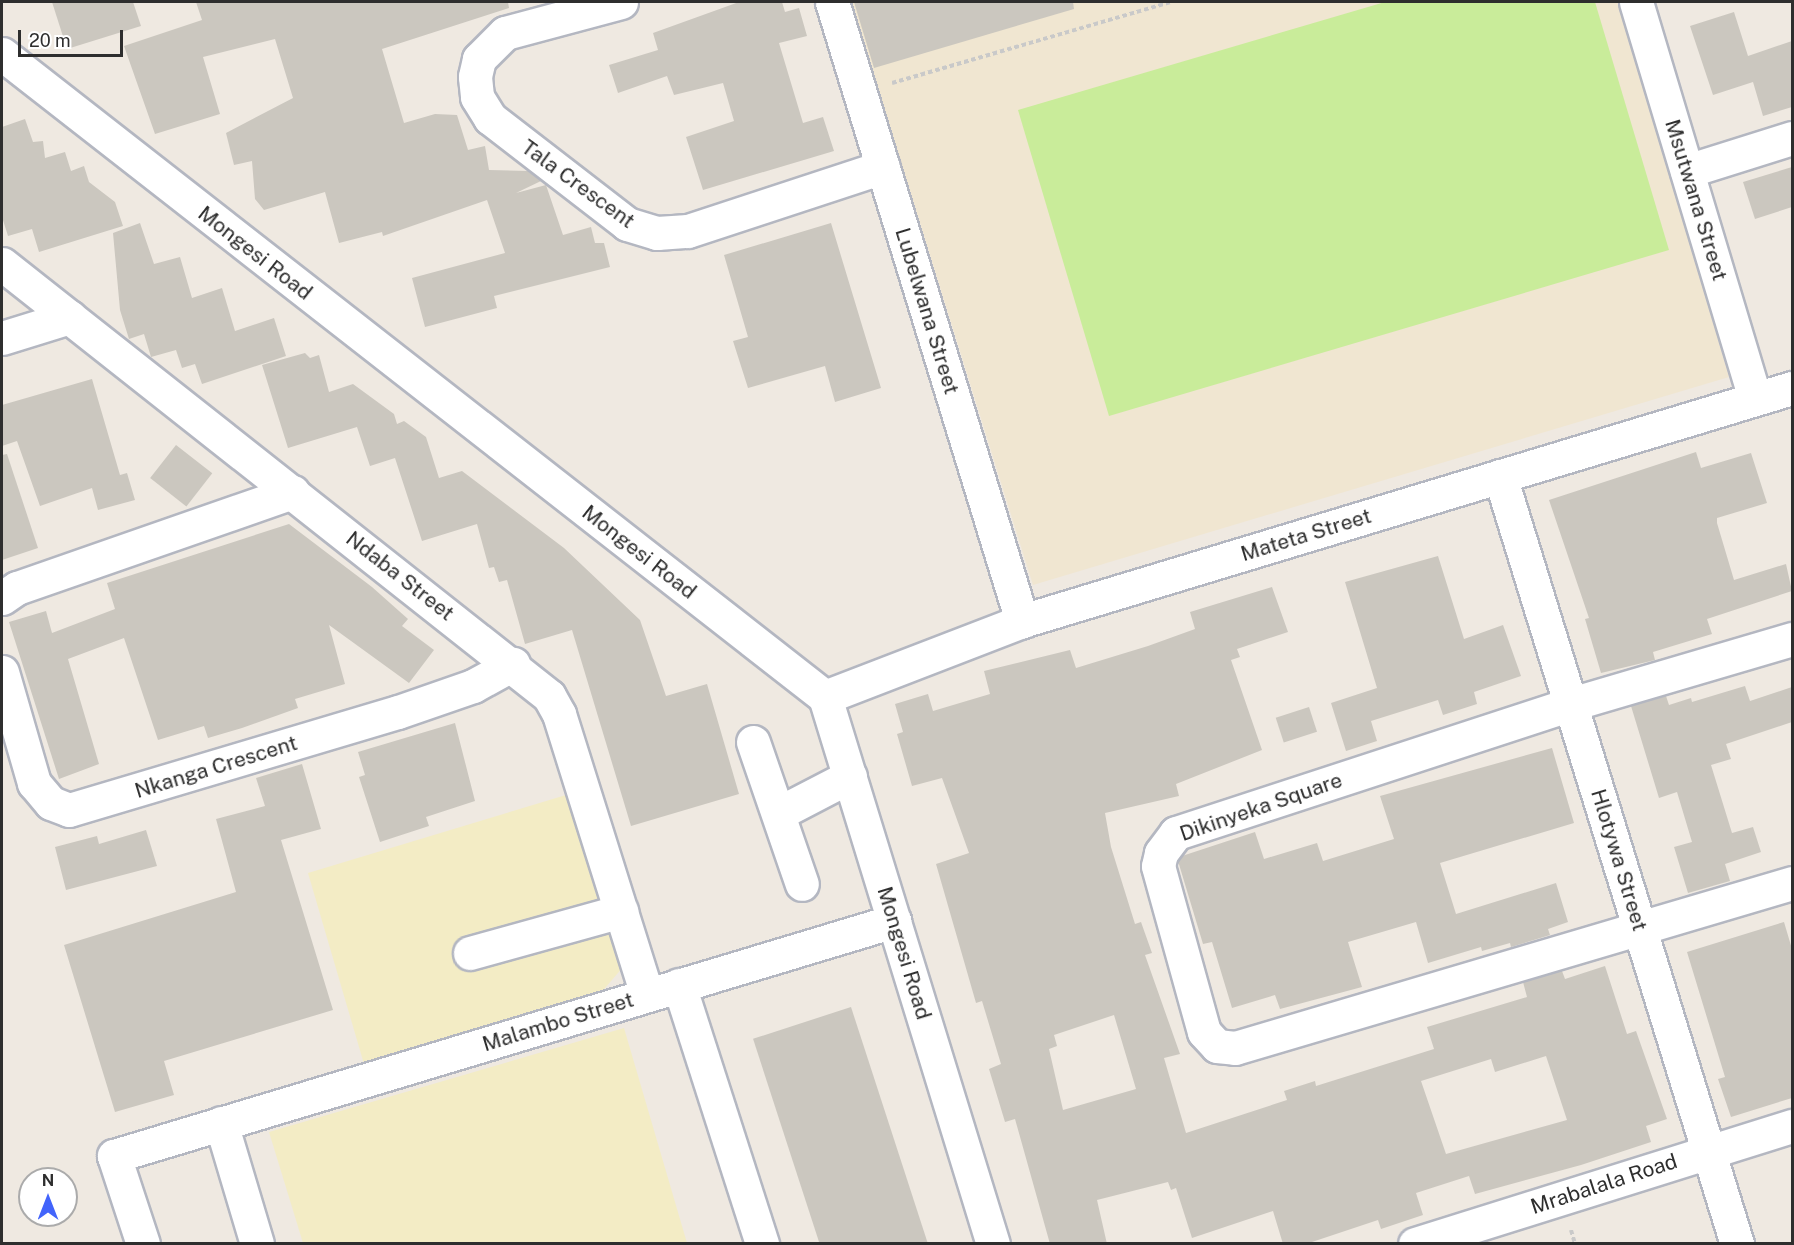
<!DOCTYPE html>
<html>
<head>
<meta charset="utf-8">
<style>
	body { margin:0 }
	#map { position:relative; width:1794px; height:1245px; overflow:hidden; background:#efe9e1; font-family:"Public Sans",sans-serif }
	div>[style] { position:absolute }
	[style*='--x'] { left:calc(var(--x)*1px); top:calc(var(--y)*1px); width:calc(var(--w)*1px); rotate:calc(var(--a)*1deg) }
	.education>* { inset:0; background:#f0e6d1 }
	.sand>* { inset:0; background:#f3ecc5 }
	.pitch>* { inset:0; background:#c9ec9a }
	.building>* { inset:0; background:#cbc7bf; transform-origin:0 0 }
	.path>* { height:4px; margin-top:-2px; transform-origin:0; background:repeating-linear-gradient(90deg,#c9c9c9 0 4.5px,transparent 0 7.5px) }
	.roads { filter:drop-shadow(2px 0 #b4b7c1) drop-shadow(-2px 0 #b4b7c1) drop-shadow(0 2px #b4b7c1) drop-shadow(0 -2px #b4b7c1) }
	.minor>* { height:33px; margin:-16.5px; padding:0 16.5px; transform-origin:16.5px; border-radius:16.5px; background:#fff }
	span { translate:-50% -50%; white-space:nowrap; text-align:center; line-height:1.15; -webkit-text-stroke:6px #fff; paint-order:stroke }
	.street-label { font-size:21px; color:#2e2e2e }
	.frame { position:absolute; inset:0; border:3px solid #2e2e2e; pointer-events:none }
	.north { position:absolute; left:18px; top:1167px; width:60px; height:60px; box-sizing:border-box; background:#fff; border:2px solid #ababab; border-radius:50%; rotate:0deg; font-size:16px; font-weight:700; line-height:24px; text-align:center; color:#2e2e2e }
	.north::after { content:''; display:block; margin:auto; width:21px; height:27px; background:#4264fb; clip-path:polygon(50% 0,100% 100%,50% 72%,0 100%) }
	.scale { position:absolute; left:18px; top:30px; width:105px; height:27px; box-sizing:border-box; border:3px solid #2e2e2e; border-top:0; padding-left:8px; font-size:18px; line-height:21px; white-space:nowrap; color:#2e2e2e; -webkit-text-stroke:4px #fff; paint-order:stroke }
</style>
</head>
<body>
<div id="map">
	<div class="education">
		<i style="clip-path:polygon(851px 2px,1619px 2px,1729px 377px,1033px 585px)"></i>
	</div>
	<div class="sand">
		<i style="clip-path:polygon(566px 795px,624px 966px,599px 995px,364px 1064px,308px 873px)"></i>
		<i style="clip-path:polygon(624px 1028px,687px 1243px,303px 1243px,269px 1132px)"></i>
	</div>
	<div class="pitch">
		<i style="clip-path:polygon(1385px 2px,1595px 2px,1669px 250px,1109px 416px,1018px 110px)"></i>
	</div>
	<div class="building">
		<i style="clip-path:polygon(52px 2px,133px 2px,141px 26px,67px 49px)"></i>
		<i style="clip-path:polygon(196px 2px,508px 2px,509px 8px,382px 49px,404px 123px,435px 114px,457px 115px,468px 150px,485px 146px,489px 170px,528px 171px,541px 181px,516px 193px,546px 185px,563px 235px,591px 227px,595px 243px,604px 243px,610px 267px,494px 296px,497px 308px,425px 327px,412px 278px,505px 253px,487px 200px,383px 236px,382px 232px,339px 243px,325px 192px,264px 210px,255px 199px,252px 161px,234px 165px,226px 133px,293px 98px,275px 39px,203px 57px,220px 114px,155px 134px,124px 46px,202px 20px)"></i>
		<i style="clip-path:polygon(739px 2px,782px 2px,785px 12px,799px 8px,807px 36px,779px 43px,803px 123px,823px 117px,834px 151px,703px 190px,686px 137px,734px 121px,723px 83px,674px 95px,667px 76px,618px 93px,609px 65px,658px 50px,653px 33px)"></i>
		<i style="clip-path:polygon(854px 2px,1073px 2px,1074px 9px,874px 68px)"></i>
		<i style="clip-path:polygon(1734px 12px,1748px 56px,1792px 41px,1792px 107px,1763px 116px,1753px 82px,1713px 95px,1690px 26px)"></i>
		<i style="clip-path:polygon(25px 119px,33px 142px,43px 141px,45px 158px,65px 152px,71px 171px,84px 166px,89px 182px,115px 202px,123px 226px,39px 252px,32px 229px,8px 236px,2px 217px,2px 127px)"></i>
		<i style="clip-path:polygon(1792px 167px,1792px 207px,1755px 219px,1743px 182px)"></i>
		<i style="clip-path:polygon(140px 223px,154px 264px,180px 257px,192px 298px,222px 288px,235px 331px,274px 318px,286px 356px,202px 384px,195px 364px,182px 368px,176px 350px,151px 357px,144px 334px,129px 339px,120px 310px,113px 233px)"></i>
		<i style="clip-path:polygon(831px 223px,881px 388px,835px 402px,825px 366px,748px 388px,733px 341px,748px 337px,724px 255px)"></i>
		<i style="clip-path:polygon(305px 353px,310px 358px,319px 355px,329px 392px,353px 384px,394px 414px,397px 424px,404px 421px,426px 437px,439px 478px,462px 471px,564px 548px,640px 620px,666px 696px,707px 684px,739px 794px,631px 826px,572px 630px,525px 644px,507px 580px,499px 582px,494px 567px,489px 568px,477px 524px,422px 541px,395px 458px,370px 466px,357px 427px,288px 448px,262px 365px)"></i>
		<i style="clip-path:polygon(92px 379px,120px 475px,127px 473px,135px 500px,98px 510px,92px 488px,40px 506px,17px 441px,2px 446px,2px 405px)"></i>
		<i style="left:176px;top:445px;width:46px;height:42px;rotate:38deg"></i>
		<i style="clip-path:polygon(1696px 452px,1701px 468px,1751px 453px,1767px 503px,1717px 518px,1717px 523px,1734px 580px,1786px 564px,1792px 591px,1707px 619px,1712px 634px,1653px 652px,1655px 660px,1601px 673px,1585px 619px,1589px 618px,1549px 500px)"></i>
		<i style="clip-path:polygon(7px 454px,38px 548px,2px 560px,2px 455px)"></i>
		<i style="clip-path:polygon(289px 524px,372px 587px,408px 619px,402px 626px,434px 650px,409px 683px,329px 625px,345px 684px,295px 699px,298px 708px,242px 728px,208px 738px,204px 726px,158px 740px,124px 638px,68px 659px,99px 764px,59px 779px,9px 622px,46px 611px,52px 633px,115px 609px,107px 583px)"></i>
		<i style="clip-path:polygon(1438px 556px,1464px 639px,1503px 625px,1521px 676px,1474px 692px,1477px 704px,1443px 715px,1438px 700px,1371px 721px,1377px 741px,1346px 751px,1331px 703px,1377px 688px,1345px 582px)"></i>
		<i style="clip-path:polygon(evenodd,1272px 587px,1288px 632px,1237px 649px,1240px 657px,1231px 660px,1262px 750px,1176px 784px,1179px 796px,1105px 813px,1111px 847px,1135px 924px,1141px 922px,1152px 953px,1145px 955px,1180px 1054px,1164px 1058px,1186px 1133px,1287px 1100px,1284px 1091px,1315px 1081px,1316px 1086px,1434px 1049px,1427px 1027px,1527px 997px,1523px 982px,1562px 971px,1565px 979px,1605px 966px,1627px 1034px,1636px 1031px,1667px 1119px,1646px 1126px,1651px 1142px,1581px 1165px,1475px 1194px,1469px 1176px,1416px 1193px,1423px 1215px,1381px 1229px,1378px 1220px,1306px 1244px,1283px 1244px,1273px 1211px,1192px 1238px,1176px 1188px,1171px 1190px,1168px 1182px,1097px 1200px,1107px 1244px,1050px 1244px,1015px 1119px,1005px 1122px,989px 1069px,1001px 1064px,982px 1001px,976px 1003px,936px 864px,969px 853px,942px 778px,912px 786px,897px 734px,903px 732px,895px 704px,928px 694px,933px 711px,990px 694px,984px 671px,1070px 650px,1076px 668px,1148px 646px,1195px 629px,1190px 612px,1272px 587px,1114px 1015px,1136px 1089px,1063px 1110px,1049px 1049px,1057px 1046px,1054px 1035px,1114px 1015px,1272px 587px,1546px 1056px,1567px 1120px,1446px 1154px,1421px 1081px,1491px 1059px,1495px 1072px,1546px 1056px)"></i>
		<i style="clip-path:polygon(1745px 686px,1750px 701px,1792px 687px,1792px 722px,1726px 744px,1731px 759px,1711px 765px,1732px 833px,1753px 827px,1761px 852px,1725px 864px,1730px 881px,1688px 893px,1674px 847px,1692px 842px,1677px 792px,1659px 798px,1631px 706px,1666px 696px,1669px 705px,1691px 698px,1692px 702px)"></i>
		<i style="left:1309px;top:707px;width:26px;height:35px;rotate:72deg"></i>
		<i style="clip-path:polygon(455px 723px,475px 801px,426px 817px,429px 826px,380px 842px,359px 777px,365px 775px,358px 752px)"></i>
		<i style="clip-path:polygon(1552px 748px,1574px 823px,1440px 863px,1456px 914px,1556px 883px,1568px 922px,1548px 929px,1550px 935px,1511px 947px,1510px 943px,1482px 951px,1481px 947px,1428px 963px,1416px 922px,1348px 942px,1362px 987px,1280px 1009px,1275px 995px,1232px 1008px,1212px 942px,1203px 944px,1178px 861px,1182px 856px,1255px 832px,1264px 859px,1317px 843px,1323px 861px,1394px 839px,1380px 796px)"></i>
		<i style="clip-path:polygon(302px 764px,321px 829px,281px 840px,333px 1010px,164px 1061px,174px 1095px,115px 1112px,64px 945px,236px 892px,216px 819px,265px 806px,256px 778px)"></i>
		<i style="clip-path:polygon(146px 830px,157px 866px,66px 890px,55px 847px,97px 836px,99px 844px)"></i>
		<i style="clip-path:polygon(1784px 922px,1792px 949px,1792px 1098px,1731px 1117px,1718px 1079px,1725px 1077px,1687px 952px)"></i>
		<i style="left:851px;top:1007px;width:249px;height:103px;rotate:72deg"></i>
	</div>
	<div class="path">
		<i style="--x:892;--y:83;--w:290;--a:-16.2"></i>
		<i style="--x:1571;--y:1230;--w:15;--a:74"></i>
	</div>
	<div class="roads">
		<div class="minor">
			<i style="--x:621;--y:2;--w:120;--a:165"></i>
			<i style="--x:505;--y:33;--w:37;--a:135"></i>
			<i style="--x:479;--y:59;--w:18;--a:103"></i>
			<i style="--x:475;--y:77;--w:20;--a:84"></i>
			<i style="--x:477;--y:97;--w:25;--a:58"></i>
			<i style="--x:490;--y:118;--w:173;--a:37.7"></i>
			<i style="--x:627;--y:224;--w:31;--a:17"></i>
			<i style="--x:657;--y:233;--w:31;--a:-4"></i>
			<i style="--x:688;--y:231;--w:205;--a:-18.2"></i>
			<i style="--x:832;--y:2;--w:648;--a:72.94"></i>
			<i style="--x:1636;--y:2;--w:414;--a:73.3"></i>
			<i style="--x:2;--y:54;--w:1044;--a:38"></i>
			<i style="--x:825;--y:697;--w:572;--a:72.93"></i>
			<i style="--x:1687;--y:171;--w:110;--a:-17.4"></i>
			<i style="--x:2;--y:264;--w:697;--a:38.3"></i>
			<i style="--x:549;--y:696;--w:21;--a:61"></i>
			<i style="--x:559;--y:714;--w:294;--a:72.6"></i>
			<i style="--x:2;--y:338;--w:71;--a:-17.2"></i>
			<i style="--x:1500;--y:476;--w:804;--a:72.85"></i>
			<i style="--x:2;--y:598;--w:18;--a:-34"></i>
			<i style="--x:17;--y:588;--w:292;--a:-19.2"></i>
			<i style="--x:1792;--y:639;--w:230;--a:163.6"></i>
			<i style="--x:1571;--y:704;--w:416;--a:161.9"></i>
			<i style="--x:1176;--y:833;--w:25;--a:127"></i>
			<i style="--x:1161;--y:853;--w:13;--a:103"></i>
			<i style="--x:1158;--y:866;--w:172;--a:74.5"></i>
			<i style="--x:1204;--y:1032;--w:19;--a:47"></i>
			<i style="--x:1217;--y:1046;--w:18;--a:6"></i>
			<i style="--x:1235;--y:1048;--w:581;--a:-16.5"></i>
			<i style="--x:2;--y:672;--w:116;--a:73.9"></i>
			<i style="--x:34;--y:783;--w:26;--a:50"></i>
			<i style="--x:51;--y:803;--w:19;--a:21"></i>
			<i style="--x:69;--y:810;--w:343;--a:-16.6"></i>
			<i style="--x:398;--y:712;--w:79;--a:-19.1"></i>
			<i style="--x:473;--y:686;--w:46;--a:-28.8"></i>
			<i style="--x:825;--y:697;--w:211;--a:-21.1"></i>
			<i style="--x:1022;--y:621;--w:804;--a:-16.84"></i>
			<i style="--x:753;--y:742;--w:150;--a:71"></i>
			<i style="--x:779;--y:813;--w:80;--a:-27.5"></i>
			<i style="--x:470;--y:953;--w:157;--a:-15.5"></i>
			<i style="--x:679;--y:985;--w:272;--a:72.2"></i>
			<i style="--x:221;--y:1123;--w:126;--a:73.4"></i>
			<i style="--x:143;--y:1244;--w:93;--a:-108.2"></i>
			<i style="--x:114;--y:1156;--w:815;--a:-16.77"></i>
			<i style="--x:1415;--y:1244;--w:395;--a:-17.4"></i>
		</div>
	</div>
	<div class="street-label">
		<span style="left:578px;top:184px;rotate:36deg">Tala Crescent</span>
		<span style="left:1696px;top:200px;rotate:73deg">Msutwana Street</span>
		<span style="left:255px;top:253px;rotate:38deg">Mongesi Road</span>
		<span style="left:927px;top:311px;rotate:73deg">Lubelwana Street</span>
		<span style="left:1306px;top:535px;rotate:-17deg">Mateta Street</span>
		<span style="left:639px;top:552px;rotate:38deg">Mongesi Road</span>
		<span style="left:400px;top:576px;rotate:38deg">Ndaba Street</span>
		<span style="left:216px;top:767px;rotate:-17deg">Nkanga Crescent</span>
		<span style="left:1261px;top:807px;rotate:-19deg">Dikinyeka Square</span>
		<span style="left:1619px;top:860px;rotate:73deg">Hlotywa Street</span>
		<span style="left:904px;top:953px;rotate:73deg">Mongesi Road</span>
		<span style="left:558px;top:1022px;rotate:-17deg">Malambo Street</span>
		<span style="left:1604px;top:1184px;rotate:-18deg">Mrabalala Road</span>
	</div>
	<div class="frame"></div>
	<div class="north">N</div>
	<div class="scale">20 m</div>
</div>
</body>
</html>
